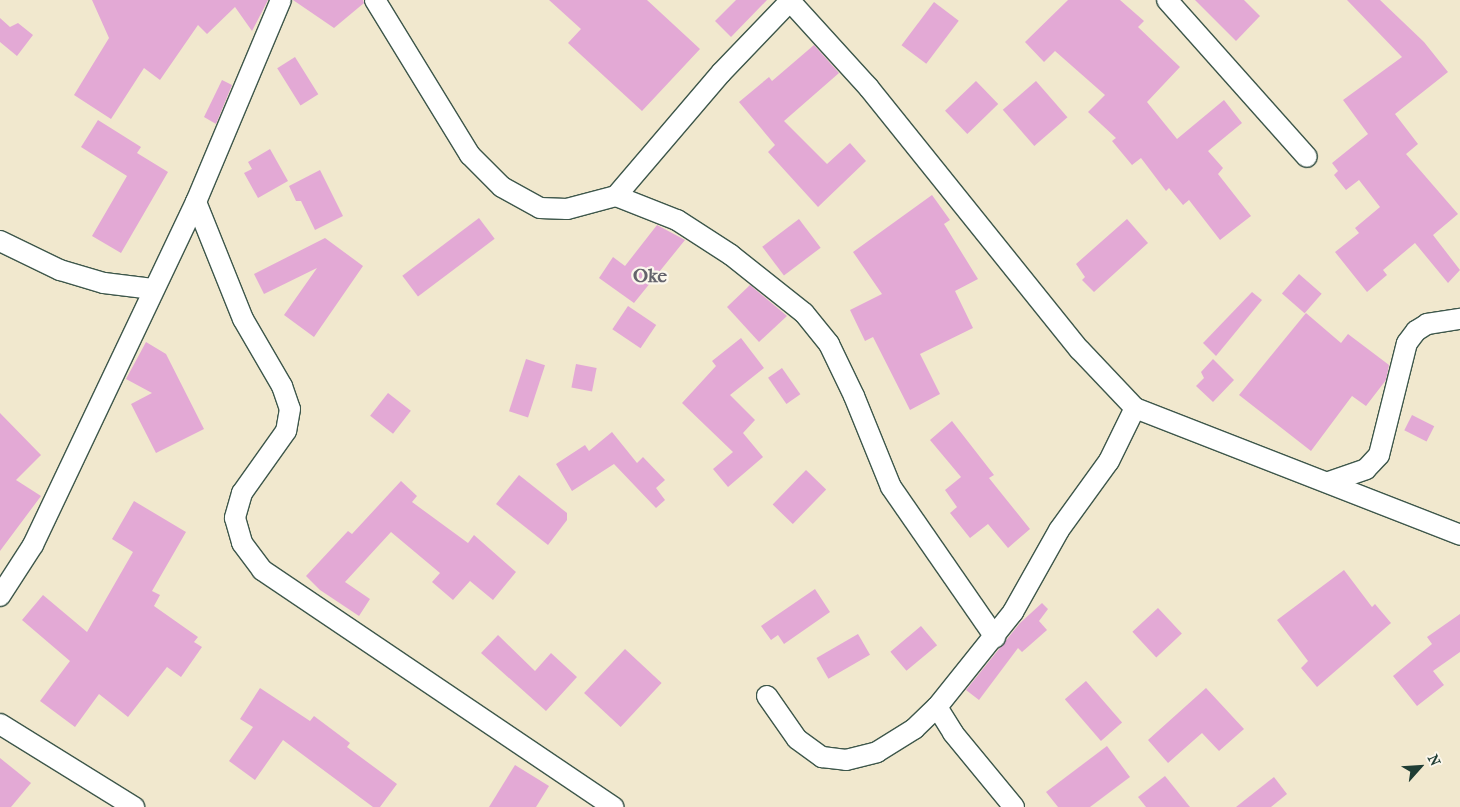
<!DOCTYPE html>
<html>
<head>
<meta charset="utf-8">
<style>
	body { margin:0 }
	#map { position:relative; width:1460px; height:807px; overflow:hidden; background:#f1e8ce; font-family:"IM FELL French Canon",serif }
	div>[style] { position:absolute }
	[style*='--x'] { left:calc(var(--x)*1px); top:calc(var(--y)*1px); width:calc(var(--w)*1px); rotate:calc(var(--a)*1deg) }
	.building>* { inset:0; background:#e3a9d5; transform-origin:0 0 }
	.roads { filter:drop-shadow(1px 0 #3e574b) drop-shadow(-1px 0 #3e574b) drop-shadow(0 1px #3e574b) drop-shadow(0 -1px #3e574b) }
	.street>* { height:20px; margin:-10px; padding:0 10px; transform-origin:10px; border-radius:10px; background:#fff }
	span { translate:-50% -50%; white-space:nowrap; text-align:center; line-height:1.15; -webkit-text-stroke:4.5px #fbf7ec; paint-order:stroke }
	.quarter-label { font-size:19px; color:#64636c; font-weight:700 }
	.north { position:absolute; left:1395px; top:742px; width:50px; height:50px; -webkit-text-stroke:4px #fbf7ec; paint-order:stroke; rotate:64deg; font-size:14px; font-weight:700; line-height:20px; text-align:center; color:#1f3d34 }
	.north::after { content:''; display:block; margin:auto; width:18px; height:22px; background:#1f3d34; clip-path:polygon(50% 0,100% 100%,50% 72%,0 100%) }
</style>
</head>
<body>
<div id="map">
	<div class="building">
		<i style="clip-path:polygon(92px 0,268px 0,252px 31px,235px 7px,207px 34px,198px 25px,160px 80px,144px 68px,111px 119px,74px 95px,109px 38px)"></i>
		<i style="clip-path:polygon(293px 0,363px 0,364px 3px,334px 28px)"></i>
		<i style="clip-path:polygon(549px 0,647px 0,700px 49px,642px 111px,568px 43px,581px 29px)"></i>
		<i style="clip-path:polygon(736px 0,767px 0,731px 37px,715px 21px)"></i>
		<i style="clip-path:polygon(1068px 0,1120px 0,1144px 21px,1138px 27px,1180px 67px,1147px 102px,1177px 139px,1224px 100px,1242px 123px,1208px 151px,1223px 168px,1218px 174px,1251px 216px,1220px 240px,1189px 200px,1183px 205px,1169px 188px,1166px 191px,1141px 158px,1132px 165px,1112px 141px,1116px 138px,1088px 112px,1105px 95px,1055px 51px,1044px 62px,1025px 42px)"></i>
		<i style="clip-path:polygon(1195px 0,1244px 0,1260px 16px,1236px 41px)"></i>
		<i style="clip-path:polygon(1347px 0,1380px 0,1424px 42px,1448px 72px,1395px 114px,1418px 144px,1406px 154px,1458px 214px,1433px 235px,1460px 270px,1448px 283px,1415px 243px,1383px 270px,1387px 275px,1367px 292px,1335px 252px,1359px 233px,1355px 228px,1380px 207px,1359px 180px,1346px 190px,1334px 175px,1338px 171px,1332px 163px,1368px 134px,1343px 100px,1402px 57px)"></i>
		<i style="left:934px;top:2px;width:31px;height:54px;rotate:37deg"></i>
		<i style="clip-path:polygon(0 18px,10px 27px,18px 23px,33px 35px,17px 56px,0 42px)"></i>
		<i style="clip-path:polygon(814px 45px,839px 73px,784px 121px,827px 164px,850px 143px,866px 161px,818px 207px,768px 152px,775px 145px,739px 102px,769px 77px,772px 81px)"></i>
		<i style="left:295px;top:57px;width:44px;height:21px;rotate:58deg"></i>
		<i style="clip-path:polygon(222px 80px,232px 85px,216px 124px,204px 117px)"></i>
		<i style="left:976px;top:81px;width:32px;height:43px;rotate:46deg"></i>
		<i style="left:1036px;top:81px;width:48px;height:44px;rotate:49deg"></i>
		<i style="clip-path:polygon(98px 120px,141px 147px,137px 153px,168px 172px,121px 253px,92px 236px,127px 176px,81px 147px)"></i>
		<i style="clip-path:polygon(270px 149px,288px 181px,258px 198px,244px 173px,252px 169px,248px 162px)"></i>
		<i style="clip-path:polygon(320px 170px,343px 216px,315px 230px,301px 201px,296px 201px,289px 186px)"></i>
		<i style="clip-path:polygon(932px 195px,950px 220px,944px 224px,978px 279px,955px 291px,973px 328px,920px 354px,940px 394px,910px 410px,873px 337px,865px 341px,850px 310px,882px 294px,853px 252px)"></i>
		<i style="left:479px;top:218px;width:26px;height:96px;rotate:53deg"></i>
		<i style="left:799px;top:219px;width:36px;height:46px;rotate:53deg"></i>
		<i style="clip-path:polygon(1127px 219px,1148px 243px,1094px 292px,1082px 280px,1085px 277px,1076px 264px)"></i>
		<i style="clip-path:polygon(657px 225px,685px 240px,634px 303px,599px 278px,613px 257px,625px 266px)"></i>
		<i style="clip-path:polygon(325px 238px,363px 266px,314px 337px,284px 315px,317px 268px,264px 294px,254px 274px)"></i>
		<i style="left:1299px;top:274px;width:30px;height:26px;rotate:41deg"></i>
		<i style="clip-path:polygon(750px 285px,787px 316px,759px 342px,727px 307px)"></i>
		<i style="clip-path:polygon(1252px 292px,1262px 300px,1216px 356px,1203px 343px)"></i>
		<i style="left:628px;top:306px;width:34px;height:28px;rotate:34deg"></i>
		<i style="clip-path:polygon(1306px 313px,1341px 343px,1348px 334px,1389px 365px,1386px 380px,1366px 406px,1352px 396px,1311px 451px,1239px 395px)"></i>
		<i style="clip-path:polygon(741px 338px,764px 368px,730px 395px,755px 420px,743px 433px,763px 457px,728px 487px,713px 469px,733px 452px,682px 403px,716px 366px,712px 361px)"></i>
		<i style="clip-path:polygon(146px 342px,166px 354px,204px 429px,156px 453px,131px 404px,152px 393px,126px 379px)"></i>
		<i style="left:526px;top:359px;width:20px;height:55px;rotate:18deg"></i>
		<i style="clip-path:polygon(1213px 359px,1234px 380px,1213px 402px,1196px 386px,1204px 378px,1201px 372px)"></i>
		<i style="left:576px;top:364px;width:21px;height:24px;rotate:11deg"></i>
		<i style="left:782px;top:368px;width:32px;height:17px;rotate:55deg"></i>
		<i style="left:388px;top:393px;width:29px;height:29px;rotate:38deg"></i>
		<i style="clip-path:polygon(0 413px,41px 455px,16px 480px,41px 496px,0 551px)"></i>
		<i style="left:1412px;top:415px;width:25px;height:17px;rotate:27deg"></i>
		<i style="clip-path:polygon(952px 421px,994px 475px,989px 478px,1030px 529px,1008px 548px,988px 524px,970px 538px,950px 513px,957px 507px,945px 490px,961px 477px,930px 440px)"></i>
		<i style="clip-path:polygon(612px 432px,637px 463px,643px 457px,665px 480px,656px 488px,665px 500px,656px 508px,614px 464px,572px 491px,556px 464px,585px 445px,589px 451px)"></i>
		<i style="left:806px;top:470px;width:28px;height:48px;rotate:44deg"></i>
		<i style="clip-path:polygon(519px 475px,567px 513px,567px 520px,548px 545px,496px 504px)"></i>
		<i style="clip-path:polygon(401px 481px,417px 496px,412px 502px,468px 543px,474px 535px,516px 572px,493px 600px,470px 581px,453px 600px,432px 582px,440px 573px,391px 532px,345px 582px,370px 599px,359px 616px,320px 590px,306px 576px,348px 531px,352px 534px)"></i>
		<i style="clip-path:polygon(134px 501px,186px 532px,152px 591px,160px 595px,154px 606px,198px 637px,194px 642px,202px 647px,181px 677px,167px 667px,128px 717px,99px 694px,75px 727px,40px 701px,70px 661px,22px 620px,43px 595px,87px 632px,133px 552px,112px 539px)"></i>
		<i style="clip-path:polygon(1344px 570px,1372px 607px,1375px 604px,1391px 623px,1317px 687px,1301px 668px,1308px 661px,1277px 620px)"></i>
		<i style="clip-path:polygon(815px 589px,830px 612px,784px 644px,778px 635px,771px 640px,761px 626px)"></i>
		<i style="clip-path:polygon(1042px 603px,1048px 609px,1039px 621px,1047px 630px,1022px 652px,1018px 648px,979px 700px,966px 690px,1020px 623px)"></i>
		<i style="left:1158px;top:608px;width:35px;height:35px;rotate:47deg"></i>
		<i style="clip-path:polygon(1460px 614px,1460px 652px,1433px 671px,1444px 685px,1417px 706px,1393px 676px,1432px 644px,1427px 637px)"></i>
		<i style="left:921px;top:626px;width:25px;height:40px;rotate:50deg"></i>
		<i style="left:858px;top:634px;width:24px;height:48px;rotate:60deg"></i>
		<i style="clip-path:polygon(498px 635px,535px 671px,551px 653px,577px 677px,546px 711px,481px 653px)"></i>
		<i style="left:625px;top:649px;width:50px;height:60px;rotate:43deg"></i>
		<i style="left:1086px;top:681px;width:55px;height:28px;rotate:49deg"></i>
		<i style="clip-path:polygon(260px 688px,310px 721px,314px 716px,350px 743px,347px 747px,397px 784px,380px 807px,373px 807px,283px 740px,255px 780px,229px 761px,253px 727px,240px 719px)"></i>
		<i style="clip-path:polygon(1206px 688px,1244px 729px,1219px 751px,1202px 733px,1168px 763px,1148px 740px)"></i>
		<i style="clip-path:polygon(1107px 746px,1130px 777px,1090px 807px,1058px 807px,1046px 792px)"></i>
		<i style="clip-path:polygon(0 758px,31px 783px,11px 807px,0 807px)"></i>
		<i style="clip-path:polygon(515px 765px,549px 786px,536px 807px,489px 807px)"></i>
		<i style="clip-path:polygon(1165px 776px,1190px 807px,1146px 807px,1138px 797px)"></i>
		<i style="clip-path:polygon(1274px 777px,1287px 794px,1271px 807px,1236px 807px)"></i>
	</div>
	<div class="roads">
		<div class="street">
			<i style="--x:375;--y:0;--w:182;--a:58.5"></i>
			<i style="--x:470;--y:155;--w:45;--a:45"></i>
			<i style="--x:502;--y:187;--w:43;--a:28.9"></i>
			<i style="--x:540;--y:208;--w:27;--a:2"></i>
			<i style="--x:567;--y:209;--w:51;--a:-14.9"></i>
			<i style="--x:616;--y:196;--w:162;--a:-49.5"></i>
			<i style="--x:721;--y:73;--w:101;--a:-46.2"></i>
			<i style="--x:789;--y:0;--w:119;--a:47.7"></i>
			<i style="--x:869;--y:88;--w:336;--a:51.2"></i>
			<i style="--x:1080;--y:350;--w:80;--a:46.5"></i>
			<i style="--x:1135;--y:408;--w:349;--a:21.3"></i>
			<i style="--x:1167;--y:0;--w:210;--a:48.3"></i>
			<i style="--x:616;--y:196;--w:66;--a:21.5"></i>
			<i style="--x:677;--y:220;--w:64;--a:32.9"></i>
			<i style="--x:731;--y:255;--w:93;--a:38.5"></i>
			<i style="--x:804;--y:313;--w:40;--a:51"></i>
			<i style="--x:829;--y:344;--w:58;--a:64.3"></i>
			<i style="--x:854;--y:396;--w:98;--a:67.9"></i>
			<i style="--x:891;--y:487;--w:183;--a:55.3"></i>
			<i style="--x:196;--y:202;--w:126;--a:68.1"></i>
			<i style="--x:243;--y:319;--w:78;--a:59.8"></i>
			<i style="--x:282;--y:386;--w:24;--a:71"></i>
			<i style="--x:290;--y:409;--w:22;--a:100"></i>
			<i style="--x:286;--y:431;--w:76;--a:125.4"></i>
			<i style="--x:242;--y:493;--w:26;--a:106"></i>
			<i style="--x:235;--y:518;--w:26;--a:74"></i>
			<i style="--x:242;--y:543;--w:34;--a:53"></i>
			<i style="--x:262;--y:570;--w:424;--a:34"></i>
			<i style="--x:0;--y:241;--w:67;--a:25.8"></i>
			<i style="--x:60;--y:270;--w:46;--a:16.5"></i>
			<i style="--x:104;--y:283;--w:49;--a:7"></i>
			<i style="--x:1329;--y:482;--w:39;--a:-19"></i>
			<i style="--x:1366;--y:469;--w:19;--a:-47"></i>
			<i style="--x:1379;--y:455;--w:115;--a:-76"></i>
			<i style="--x:1407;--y:343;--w:15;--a:-53"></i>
			<i style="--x:1416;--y:331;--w:13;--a:-32"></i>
			<i style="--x:1427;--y:324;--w:33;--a:-9"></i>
			<i style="--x:0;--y:596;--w:61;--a:-57.1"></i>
			<i style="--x:33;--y:545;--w:380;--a:-64.6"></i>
			<i style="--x:196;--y:202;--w:219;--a:-67.2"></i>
			<i style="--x:767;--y:696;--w:52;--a:55.1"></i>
			<i style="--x:797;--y:739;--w:31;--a:36"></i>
			<i style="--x:822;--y:757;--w:24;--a:7"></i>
			<i style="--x:846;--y:760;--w:32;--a:-14"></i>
			<i style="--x:877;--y:752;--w:44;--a:-31.9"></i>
			<i style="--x:914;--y:729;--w:32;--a:-44"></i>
			<i style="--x:937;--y:707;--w:122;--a:-51.3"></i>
			<i style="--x:1013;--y:612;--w:94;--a:-60.7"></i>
			<i style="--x:1059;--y:530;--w:85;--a:-54.1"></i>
			<i style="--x:1109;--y:461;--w:59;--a:-63.9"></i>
			<i style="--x:937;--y:707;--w:31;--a:58"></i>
			<i style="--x:953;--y:733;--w:96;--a:50.5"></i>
			<i style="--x:0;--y:724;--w:158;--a:31.8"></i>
		</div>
	</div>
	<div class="quarter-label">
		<span style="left:650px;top:277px">Oke</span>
	</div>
	<div class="north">N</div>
</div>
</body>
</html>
